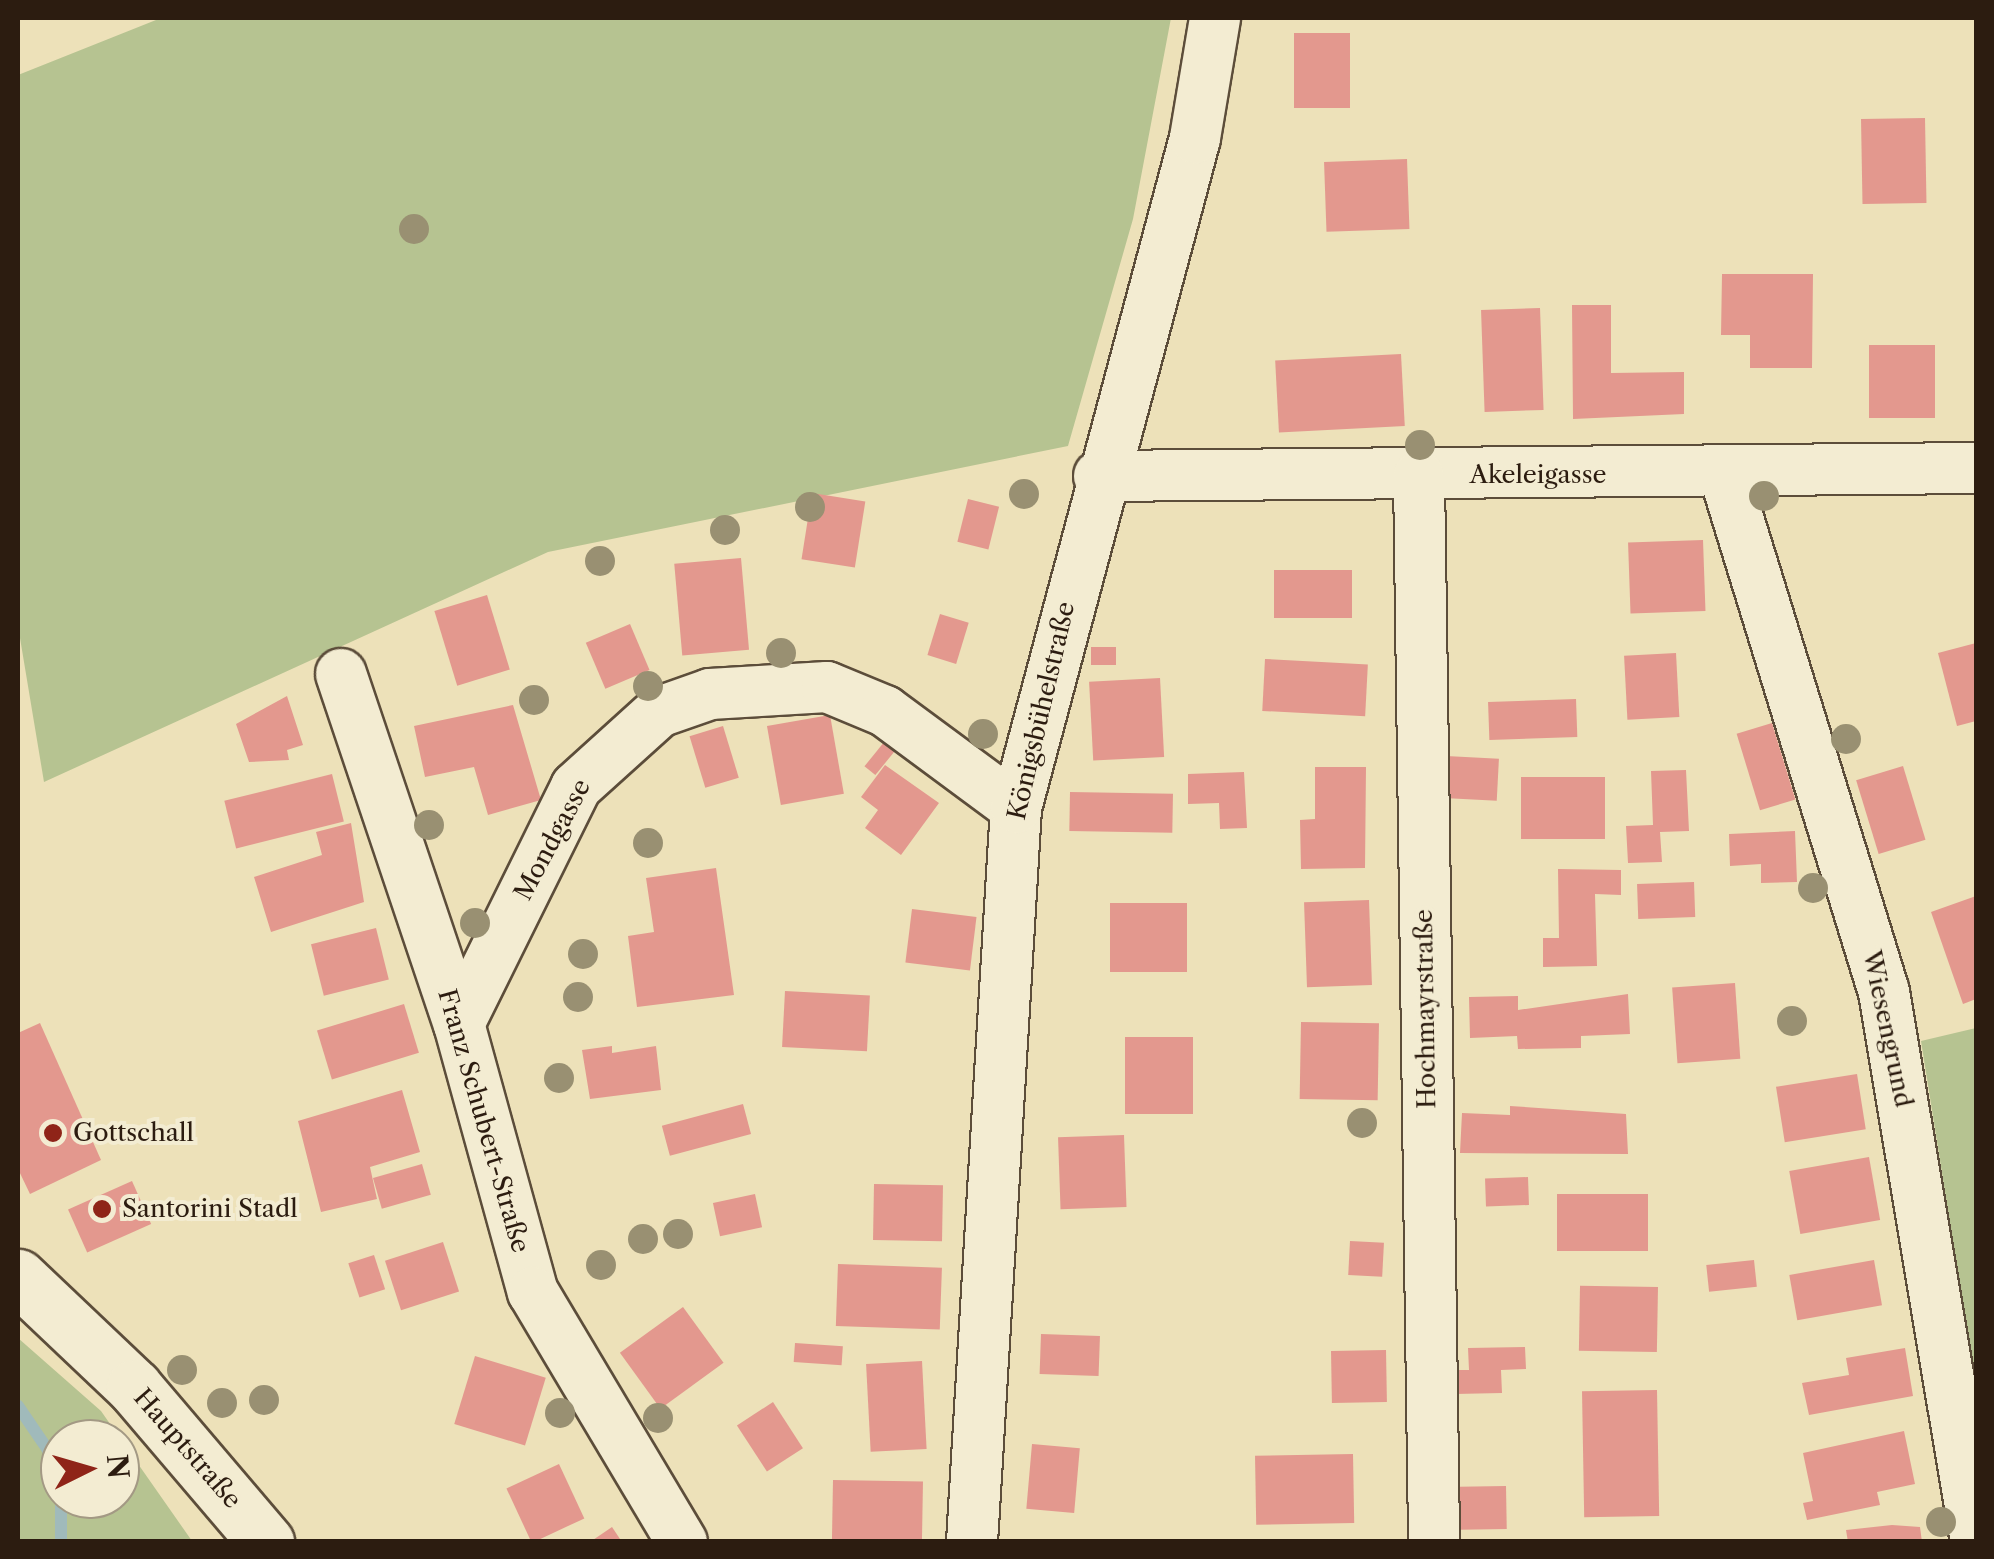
<!DOCTYPE html>
<html>
<head>
<meta charset="utf-8">
<style>
	body { margin:0 }
	#map { position:relative; width:1994px; height:1559px; overflow:hidden; background:#ede1b9; font-family:"Libre Caslon Text",serif }
	div>[style] { position:absolute }
	[style*='--x'] { left:calc(var(--x)*1px); top:calc(var(--y)*1px); width:calc(var(--w)*1px); rotate:calc(var(--a)*1deg) }
	.green>* { inset:0; background:#b6c391 }
	.stream>* { height:12px; margin:-6px; padding:0 6px; transform-origin:6px; border-radius:6px; background:#a0babb }
	.building>* { inset:0; background:#e3988e; transform-origin:0 0 }
	.roads { filter:drop-shadow(2px 0 #5c4d3a) drop-shadow(-2px 0 #5c4d3a) drop-shadow(0 2px #5c4d3a) drop-shadow(0 -2px #5c4d3a) }
	.minor>* { height:50px; margin:-25px; padding:0 25px; transform-origin:25px; border-radius:25px; background:#f3ecd2 }
	.secondary>* { height:55px; margin:-27.5px; padding:0 27.5px; transform-origin:27.5px; border-radius:27.5px; background:#f3ecd2 }
	.trees>* { width:30px; height:30px; margin:-15px; border-radius:50%; background:#999072 }
	.dots>* { width:28px; height:28px; translate:-50% -50%; box-sizing:border-box; border:5px solid #f3ecd2; border-radius:50% }
	span { translate:-50% -50%; white-space:nowrap; text-align:center; line-height:1.15; -webkit-text-stroke:8px #f3ecd2; paint-order:stroke }
	.street-label { font-size:25px; color:#2c1c10 }
	.poi-label { font-size:25px; color:#2c1c10 }
	.left { translate:0 -50%; text-align:left }
	.frame { position:absolute; inset:0; border:20px solid #2c1c10; pointer-events:none }
	.north { position:absolute; left:40px; top:1419px; width:100px; height:100px; box-sizing:border-box; background:#f3ecd2; border:2px solid #a39984; border-radius:50%; rotate:85deg; font-size:28px; font-weight:700; line-height:40px; text-align:center; color:#2c1c10 }
	.north::after { content:''; display:block; margin:auto; width:35px; height:45px; background:#8f2418; clip-path:polygon(50% 0,100% 100%,50% 72%,0 100%) }
</style>
</head>
<body>
<div id="map">
	<div class="green">
		<i style="clip-path:polygon(161px 18px,1171px 18px,1133px 219px,1068px 446px,548px 552px,44px 782px,18px 626px,18px 75px)"></i>
		<i style="clip-path:polygon(1976px 1028px,1976px 1374px,1974px 1374px,1921px 1041px)"></i>
		<i style="clip-path:polygon(evenodd,18px 1338px,101px 1411px,192px 1541px,18px 1541px,18px 1338px,120px 1439px,120px 1499px,60px 1499px,60px 1439px,120px 1439px)"></i>
	</div>
	<div class="stream">
		<i style="--x:18;--y:1406;--w:53;--a:55.7"></i>
		<i style="--x:48;--y:1450;--w:46;--a:74.7"></i>
		<i style="--x:61;--y:1542;--w:43;--a:-90"></i>
	</div>
	<div class="building">
		<i style="left:1294px;top:33px;width:56px;height:75px"></i>
		<i style="left:1925px;top:118px;width:85px;height:64px;rotate:89deg"></i>
		<i style="left:1407px;top:159px;width:70px;height:83px;rotate:88deg"></i>
		<i style="clip-path:polygon(1722px 274px,1813px 274px,1812px 368px,1750px 368px,1750px 335px,1721px 335px)"></i>
		<i style="clip-path:polygon(1572px 305px,1611px 305px,1611px 373px,1684px 372px,1684px 414px,1573px 419px)"></i>
		<i style="left:1540px;top:308px;width:102px;height:59px;rotate:88deg"></i>
		<i style="left:1869px;top:345px;width:66px;height:73px"></i>
		<i style="left:1401px;top:354px;width:72px;height:126px;rotate:87deg"></i>
		<i style="left:812px;top:493px;width:54px;height:67px;rotate:9deg"></i>
		<i style="left:968px;top:499px;width:32px;height:44px;rotate:14deg"></i>
		<i style="left:1703px;top:540px;width:71px;height:75px;rotate:88deg"></i>
		<i style="left:741px;top:558px;width:92px;height:67px;rotate:85deg"></i>
		<i style="left:1352px;top:570px;width:48px;height:78px;rotate:90deg"></i>
		<i style="left:487px;top:595px;width:78px;height:55px;rotate:73deg"></i>
		<i style="left:940px;top:614px;width:30px;height:43px;rotate:17deg"></i>
		<i style="left:630px;top:624px;width:50px;height:48px;rotate:67deg"></i>
		<i style="clip-path:polygon(1976px 643px,1976px 721px,1957px 726px,1938px 653px)"></i>
		<i style="left:1091px;top:647px;width:25px;height:18px"></i>
		<i style="left:1676px;top:653px;width:64px;height:52px;rotate:87deg"></i>
		<i style="left:1265px;top:659px;width:103px;height:52px;rotate:3deg"></i>
		<i style="left:1160px;top:678px;width:79px;height:71px;rotate:87deg"></i>
		<i style="clip-path:polygon(287px 696px,303px 745px,287px 750px,289px 760px,249px 762px,236px 724px)"></i>
		<i style="left:1576px;top:699px;width:38px;height:88px;rotate:88deg"></i>
		<i style="clip-path:polygon(513px 705px,541px 800px,488px 815px,474px 767px,425px 777px,414px 726px)"></i>
		<i style="left:830px;top:715px;width:80px;height:64px;rotate:80deg"></i>
		<i style="left:1772px;top:723px;width:80px;height:37px;rotate:73deg"></i>
		<i style="left:723px;top:726px;width:54px;height:35px;rotate:73deg"></i>
		<i style="left:889px;top:736px;width:14px;height:39px;rotate:39deg"></i>
		<i style="left:1446px;top:756px;width:53px;height:42px;rotate:3deg"></i>
		<i style="clip-path:polygon(885px 765px,939px 803px,901px 855px,865px 828px,878px 810px,861px 797px)"></i>
		<i style="left:1903px;top:766px;width:77px;height:49px;rotate:73deg"></i>
		<i style="clip-path:polygon(1315px 767px,1366px 767px,1365px 868px,1301px 869px,1300px 820px,1315px 819px)"></i>
		<i style="clip-path:polygon(1686px 770px,1689px 831px,1660px 832px,1662px 862px,1628px 863px,1626px 826px,1653px 825px,1651px 771px)"></i>
		<i style="clip-path:polygon(1244px 772px,1247px 828px,1220px 829px,1219px 803px,1188px 804px,1188px 774px)"></i>
		<i style="left:332px;top:774px;width:49px;height:111px;rotate:76deg"></i>
		<i style="left:1521px;top:777px;width:84px;height:62px"></i>
		<i style="left:1070px;top:792px;width:103px;height:39px;rotate:1deg"></i>
		<i style="clip-path:polygon(351px 823px,364px 902px,271px 932px,254px 877px,322px 855px,316px 832px)"></i>
		<i style="clip-path:polygon(1795px 831px,1797px 882px,1761px 883px,1761px 864px,1730px 866px,1729px 834px)"></i>
		<i style="clip-path:polygon(716px 868px,734px 995px,637px 1007px,628px 936px,654px 932px,646px 878px)"></i>
		<i style="clip-path:polygon(1558px 869px,1621px 870px,1621px 895px,1595px 894px,1597px 966px,1543px 967px,1543px 938px,1559px 938px)"></i>
		<i style="left:1694px;top:882px;width:35px;height:57px;rotate:88deg"></i>
		<i style="clip-path:polygon(1976px 896px,1976px 999px,1963px 1004px,1931px 912px)"></i>
		<i style="left:1369px;top:900px;width:85px;height:65px;rotate:88deg"></i>
		<i style="left:1110px;top:903px;width:77px;height:69px"></i>
		<i style="left:912px;top:909px;width:65px;height:54px;rotate:7deg"></i>
		<i style="left:376px;top:928px;width:53px;height:67px;rotate:76deg"></i>
		<i style="left:1735px;top:983px;width:76px;height:63px;rotate:86deg"></i>
		<i style="left:785px;top:991px;width:85px;height:56px;rotate:3deg"></i>
		<i style="clip-path:polygon(1628px 994px,1630px 1034px,1581px 1036px,1581px 1048px,1518px 1049px,1517px 1036px,1470px 1038px,1469px 997px,1518px 996px,1518px 1010px)"></i>
		<i style="left:404px;top:1004px;width:51px;height:91px;rotate:73deg"></i>
		<i style="left:1301px;top:1022px;width:78px;height:77px;rotate:1deg"></i>
		<i style="clip-path:polygon(40px 1023px,101px 1160px,30px 1194px,18px 1169px,18px 1033px)"></i>
		<i style="left:1193px;top:1037px;width:77px;height:68px;rotate:90deg"></i>
		<i style="clip-path:polygon(612px 1046px,612px 1053px,656px 1046px,661px 1090px,590px 1099px,582px 1050px)"></i>
		<i style="left:1857px;top:1074px;width:56px;height:82px;rotate:81deg"></i>
		<i style="clip-path:polygon(402px 1090px,420px 1152px,370px 1167px,377px 1199px,321px 1212px,298px 1121px)"></i>
		<i style="left:743px;top:1104px;width:31px;height:84px;rotate:75deg"></i>
		<i style="clip-path:polygon(1510px 1106px,1626px 1114px,1628px 1154px,1460px 1153px,1462px 1113px,1510px 1115px)"></i>
		<i style="left:1124px;top:1135px;width:72px;height:66px;rotate:88deg"></i>
		<i style="left:1869px;top:1157px;width:64px;height:81px;rotate:80deg"></i>
		<i style="left:422px;top:1164px;width:32px;height:51px;rotate:74deg"></i>
		<i style="left:1528px;top:1177px;width:28px;height:43px;rotate:88deg"></i>
		<i style="left:132px;top:1181px;width:47px;height:70px;rotate:66deg"></i>
		<i style="left:874px;top:1184px;width:69px;height:56px;rotate:1deg"></i>
		<i style="left:755px;top:1194px;width:34px;height:43px;rotate:78deg"></i>
		<i style="left:1557px;top:1194px;width:91px;height:57px"></i>
		<i style="left:1350px;top:1241px;width:34px;height:34px;rotate:3deg"></i>
		<i style="left:443px;top:1242px;width:52px;height:61px;rotate:72deg"></i>
		<i style="left:374px;top:1255px;width:36px;height:27px;rotate:72deg"></i>
		<i style="left:1754px;top:1260px;width:27px;height:48px;rotate:84deg"></i>
		<i style="left:1874px;top:1260px;width:46px;height:86px;rotate:80deg"></i>
		<i style="left:838px;top:1264px;width:104px;height:62px;rotate:2deg"></i>
		<i style="left:1658px;top:1287px;width:65px;height:78px;rotate:91deg"></i>
		<i style="left:683px;top:1307px;width:69px;height:78px;rotate:54deg"></i>
		<i style="left:1041px;top:1334px;width:59px;height:40px;rotate:2deg"></i>
		<i style="left:795px;top:1343px;width:48px;height:19px;rotate:4deg"></i>
		<i style="clip-path:polygon(1525px 1347px,1526px 1369px,1501px 1370px,1502px 1393px,1455px 1394px,1455px 1370px,1469px 1370px,1468px 1348px)"></i>
		<i style="clip-path:polygon(1905px 1348px,1913px 1396px,1809px 1415px,1802px 1383px,1849px 1375px,1846px 1358px)"></i>
		<i style="left:1386px;top:1350px;width:52px;height:55px;rotate:89deg"></i>
		<i style="left:475px;top:1356px;width:74px;height:71px;rotate:17deg"></i>
		<i style="left:922px;top:1361px;width:88px;height:56px;rotate:87deg"></i>
		<i style="left:1657px;top:1390px;width:126px;height:75px;rotate:89deg"></i>
		<i style="left:773px;top:1402px;width:55px;height:43px;rotate:57deg"></i>
		<i style="clip-path:polygon(1904px 1431px,1915px 1484px,1877px 1492px,1880px 1505px,1807px 1520px,1803px 1503px,1813px 1501px,1803px 1453px)"></i>
		<i style="left:1032px;top:1444px;width:48px;height:65px;rotate:5deg"></i>
		<i style="left:1353px;top:1454px;width:69px;height:98px;rotate:89deg"></i>
		<i style="left:559px;top:1464px;width:60px;height:58px;rotate:65deg"></i>
		<i style="left:833px;top:1480px;width:90px;height:62px;rotate:1deg"></i>
		<i style="left:1506px;top:1486px;width:43px;height:47px;rotate:89deg"></i>
		<i style="clip-path:polygon(1892px 1525px,1920px 1527px,1922px 1542px,1848px 1542px,1846px 1530px)"></i>
		<i style="clip-path:polygon(612px 1527px,622px 1542px,590px 1542px)"></i>
	</div>
	<div class="roads">
		<div class="minor">
			<i style="--x:1724;--y:473;--w:543;--a:72.87"></i>
			<i style="--x:1884;--y:992;--w:558;--a:80.5"></i>
			<i style="--x:1099;--y:476;--w:877;--a:-0.52"></i>
			<i style="--x:1419;--y:476;--w:1066;--a:89.19"></i>
			<i style="--x:341;--y:674;--w:369;--a:71.4"></i>
			<i style="--x:459;--y:1024;--w:278;--a:74.6"></i>
			<i style="--x:533;--y:1292;--w:291;--a:59.2"></i>
			<i style="--x:459;--y:1024;--w:264;--a:-63.7"></i>
			<i style="--x:576;--y:787;--w:112;--a:-42.1"></i>
			<i style="--x:659;--y:712;--w:54;--a:-19.4"></i>
			<i style="--x:710;--y:694;--w:117;--a:-3.4"></i>
			<i style="--x:827;--y:687;--w:63;--a:22.5"></i>
			<i style="--x:885;--y:711;--w:163;--a:36.5"></i>
			<i style="--x:972;--y:1542;--w:735;--a:-86.57"></i>
			<i style="--x:1016;--y:808;--w:693;--a:-75.04"></i>
			<i style="--x:1195;--y:138;--w:122;--a:-80.5"></i>
		</div>
		<div class="secondary">
			<i style="--x:18;--y:1277;--w:160;--a:43.5"></i>
			<i style="--x:134;--y:1387;--w:204;--a:49.6"></i>
		</div>
	</div>
	<div class="trees">
		<i style="left:414px;top:229px"></i>
		<i style="left:1420px;top:445px"></i>
		<i style="left:1024px;top:494px"></i>
		<i style="left:1764px;top:496px"></i>
		<i style="left:810px;top:507px"></i>
		<i style="left:725px;top:530px"></i>
		<i style="left:600px;top:561px"></i>
		<i style="left:781px;top:653px"></i>
		<i style="left:648px;top:686px"></i>
		<i style="left:534px;top:700px"></i>
		<i style="left:983px;top:734px"></i>
		<i style="left:1846px;top:739px"></i>
		<i style="left:429px;top:825px"></i>
		<i style="left:648px;top:843px"></i>
		<i style="left:1813px;top:888px"></i>
		<i style="left:475px;top:923px"></i>
		<i style="left:583px;top:954px"></i>
		<i style="left:578px;top:997px"></i>
		<i style="left:1792px;top:1021px"></i>
		<i style="left:559px;top:1078px"></i>
		<i style="left:1362px;top:1123px"></i>
		<i style="left:678px;top:1234px"></i>
		<i style="left:643px;top:1239px"></i>
		<i style="left:601px;top:1265px"></i>
		<i style="left:182px;top:1370px"></i>
		<i style="left:264px;top:1400px"></i>
		<i style="left:222px;top:1403px"></i>
		<i style="left:560px;top:1413px"></i>
		<i style="left:658px;top:1418px"></i>
		<i style="left:1941px;top:1522px"></i>
	</div>
	<div class="dots">
		<i style="left:53px;top:1133px;background:#8f2418"></i>
		<i style="left:102px;top:1209px;background:#8f2418"></i>
	</div>
	<div class="street-label">
		<span style="left:1538px;top:475px">Akeleigasse</span>
		<span style="left:1042px;top:711px;rotate:-77deg">Königsbühelstraße</span>
		<span style="left:553px;top:840px;rotate:-62deg">Mondgasse</span>
		<span style="left:1426px;top:1009px;rotate:-91deg">Hochmayrstraße</span>
		<span style="left:1887px;top:1029px;rotate:78deg">Wiesengrund</span>
		<span style="left:483px;top:1121px;rotate:74deg">Franz Schubert-Straße</span>
		<span style="left:187px;top:1449px;rotate:49deg">Hauptstraße</span>
	</div>
	<div class="poi-label">
		<span class="left" style="left:73px;top:1133px">Gottschall</span>
		<span class="left" style="left:122px;top:1209px">Santorini Stadl</span>
	</div>
	<div class="frame"></div>
	<div class="north">N</div>
</div>
</body>
</html>
